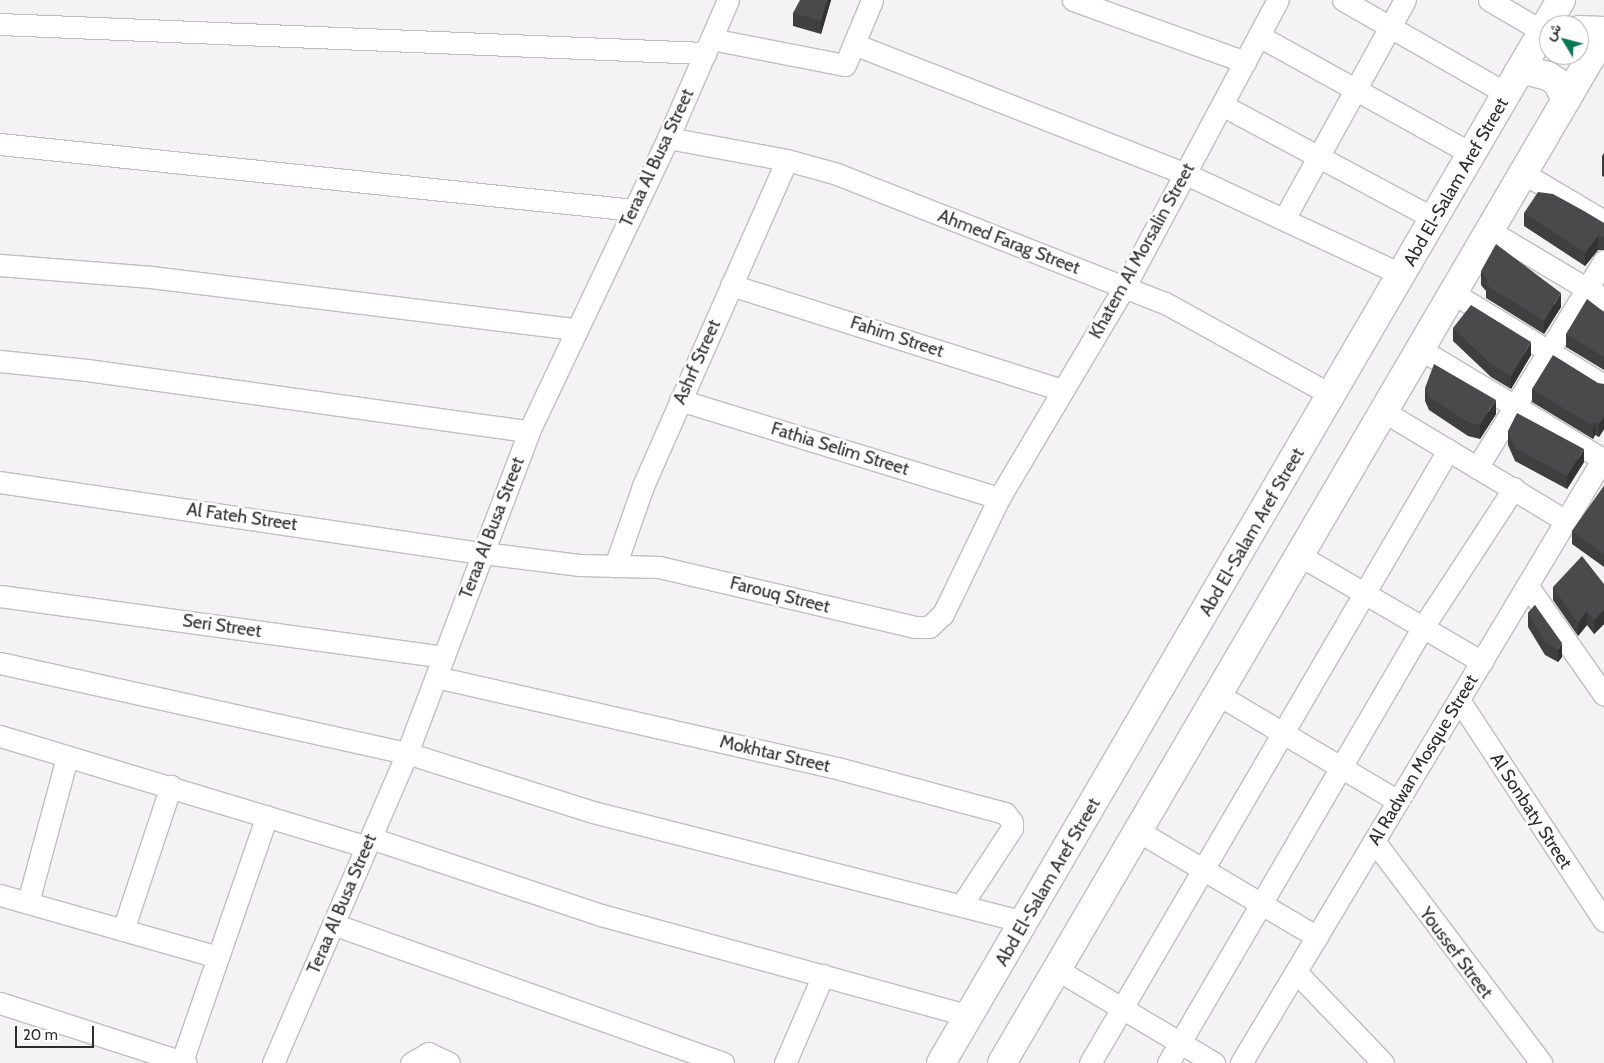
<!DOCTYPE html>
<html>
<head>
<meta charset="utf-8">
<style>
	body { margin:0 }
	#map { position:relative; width:1604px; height:1063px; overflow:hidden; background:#f4f2f5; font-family:Cabin,Vazirmatn,sans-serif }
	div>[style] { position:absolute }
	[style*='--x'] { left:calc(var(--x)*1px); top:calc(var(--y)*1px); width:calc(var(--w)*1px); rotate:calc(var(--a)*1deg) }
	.roads { filter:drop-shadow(1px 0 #c0bec1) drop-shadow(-1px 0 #c0bec1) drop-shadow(0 1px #c0bec1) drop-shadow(0 -1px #c0bec1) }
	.minor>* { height:21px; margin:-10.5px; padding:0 10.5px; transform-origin:10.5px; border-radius:10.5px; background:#fff }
	.secondary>* { height:28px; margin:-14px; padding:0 14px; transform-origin:14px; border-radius:14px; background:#fff }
	.wall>* { inset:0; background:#403f40 }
	.shaded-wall>* { inset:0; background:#343334 }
	.building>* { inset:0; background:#4a494b }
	span { translate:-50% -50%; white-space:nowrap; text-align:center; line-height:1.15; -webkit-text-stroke:5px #fff; paint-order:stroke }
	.street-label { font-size:18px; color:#2d2c2e }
	.north { position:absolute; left:1539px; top:15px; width:50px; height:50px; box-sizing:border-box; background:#fff; border:1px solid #ababab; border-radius:50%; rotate:307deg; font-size:14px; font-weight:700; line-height:20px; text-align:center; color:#2d2c2e }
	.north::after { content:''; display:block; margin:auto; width:18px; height:22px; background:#037955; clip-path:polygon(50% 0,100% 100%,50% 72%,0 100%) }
	.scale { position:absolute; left:15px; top:1026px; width:79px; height:22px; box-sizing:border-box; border:2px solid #2d2c2e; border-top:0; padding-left:6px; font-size:15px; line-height:18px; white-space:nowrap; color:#2d2c2e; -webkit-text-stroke:4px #fff; paint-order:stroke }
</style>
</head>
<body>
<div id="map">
	<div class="roads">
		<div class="minor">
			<i style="--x:1073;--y:0;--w:183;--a:19.8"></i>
			<i style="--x:1343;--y:0;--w:189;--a:29.8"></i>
			<i style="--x:1489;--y:0;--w:61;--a:30.3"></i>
			<i style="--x:0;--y:24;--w:706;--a:2.36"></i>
			<i style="--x:1259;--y:36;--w:244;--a:29"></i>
			<i style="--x:711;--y:39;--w:136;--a:11"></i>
			<i style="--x:845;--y:65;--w:70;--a:-67.4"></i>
			<i style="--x:854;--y:44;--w:357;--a:21.4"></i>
			<i style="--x:1186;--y:174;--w:239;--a:25"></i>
			<i style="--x:1222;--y:105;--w:242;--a:28.2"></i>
			<i style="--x:668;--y:138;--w:121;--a:10.5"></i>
			<i style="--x:787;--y:160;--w:52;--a:15.6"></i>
			<i style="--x:837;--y:174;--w:352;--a:21.5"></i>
			<i style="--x:1165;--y:303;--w:191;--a:28.9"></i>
			<i style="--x:0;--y:144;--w:637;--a:5.94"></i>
			<i style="--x:1523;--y:173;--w:94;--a:30.7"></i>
			<i style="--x:1284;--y:219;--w:250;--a:-61.1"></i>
			<i style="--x:1490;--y:231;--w:133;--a:30.8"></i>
			<i style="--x:0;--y:265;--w:151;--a:4.5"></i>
			<i style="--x:151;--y:277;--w:429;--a:7"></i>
			<i style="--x:731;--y:285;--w:348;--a:17.6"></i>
			<i style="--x:1453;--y:293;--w:177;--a:31.4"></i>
			<i style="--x:1420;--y:349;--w:215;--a:31.1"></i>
			<i style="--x:0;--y:361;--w:87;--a:5.9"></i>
			<i style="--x:87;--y:370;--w:446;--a:7.9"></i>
			<i style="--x:680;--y:400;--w:334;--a:17.1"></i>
			<i style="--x:1383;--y:411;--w:214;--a:31"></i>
			<i style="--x:1477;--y:468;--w:243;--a:-58.5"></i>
			<i style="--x:0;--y:482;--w:488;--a:8.4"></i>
			<i style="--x:483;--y:553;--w:98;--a:7.1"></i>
			<i style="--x:580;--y:565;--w:79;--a:1.5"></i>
			<i style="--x:659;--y:567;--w:263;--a:13.2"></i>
			<i style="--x:915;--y:627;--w:14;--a:0"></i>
			<i style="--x:929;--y:627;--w:19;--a:-43"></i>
			<i style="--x:943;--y:614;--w:129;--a:-64.2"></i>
			<i style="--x:999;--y:498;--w:247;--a:-59.3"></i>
			<i style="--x:1125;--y:286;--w:324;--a:-61.9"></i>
			<i style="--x:1299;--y:555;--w:212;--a:30.3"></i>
			<i style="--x:615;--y:566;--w:85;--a:-70.7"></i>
			<i style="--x:643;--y:486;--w:356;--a:-66.2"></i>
			<i style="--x:1527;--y:585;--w:134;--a:55"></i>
			<i style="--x:0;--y:596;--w:448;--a:7.8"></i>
			<i style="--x:0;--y:663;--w:417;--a:12.5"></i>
			<i style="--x:407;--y:753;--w:195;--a:17.6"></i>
			<i style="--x:593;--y:812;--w:445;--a:14.3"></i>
			<i style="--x:436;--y:677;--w:411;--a:12.8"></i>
			<i style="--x:837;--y:768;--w:174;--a:15"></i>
			<i style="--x:1005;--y:813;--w:11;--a:52"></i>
			<i style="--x:1012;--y:822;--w:6;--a:90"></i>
			<i style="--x:1012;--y:828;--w:93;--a:123.2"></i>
			<i style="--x:1217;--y:694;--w:210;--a:30.6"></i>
			<i style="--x:1459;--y:700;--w:264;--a:56.7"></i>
			<i style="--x:0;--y:736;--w:383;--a:16.8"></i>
			<i style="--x:1138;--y:831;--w:208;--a:30.6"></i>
			<i style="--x:371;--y:838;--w:243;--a:18.5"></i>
			<i style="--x:601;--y:915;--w:382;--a:15.3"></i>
			<i style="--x:1374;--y:841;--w:278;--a:53"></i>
			<i style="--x:0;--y:895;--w:227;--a:15.9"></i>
			<i style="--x:28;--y:902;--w:150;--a:-74.9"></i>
			<i style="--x:333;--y:924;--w:414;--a:19.6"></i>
			<i style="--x:123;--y:930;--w:152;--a:-71.6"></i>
			<i style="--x:1056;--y:969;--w:184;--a:30.7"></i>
			<i style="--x:1296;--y:972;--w:126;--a:46.3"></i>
			<i style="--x:0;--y:1003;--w:195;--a:17.9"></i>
			<i style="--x:182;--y:1061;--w:259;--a:-70.9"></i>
			<i style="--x:273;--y:1063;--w:338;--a:-66.6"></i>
			<i style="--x:407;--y:753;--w:344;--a:-69.2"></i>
			<i style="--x:529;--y:431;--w:324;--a:-64.6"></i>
			<i style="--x:668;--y:138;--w:150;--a:-66.5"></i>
			<i style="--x:411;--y:1063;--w:20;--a:-30"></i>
			<i style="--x:428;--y:1053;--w:23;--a:25"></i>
			<i style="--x:785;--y:1063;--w:96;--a:-66.6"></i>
			<i style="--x:1090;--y:1063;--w:710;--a:-59.71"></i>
			<i style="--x:1168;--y:1063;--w:505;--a:-59.68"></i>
			<i style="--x:1423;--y:627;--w:166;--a:-56.8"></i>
			<i style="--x:1241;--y:1063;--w:706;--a:-59.08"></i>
		</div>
		<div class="secondary">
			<i style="--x:1579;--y:30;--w:25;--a:2"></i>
			<i style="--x:1518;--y:73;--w:11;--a:-10"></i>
			<i style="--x:1529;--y:71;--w:20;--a:15"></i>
			<i style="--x:1548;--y:76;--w:11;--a:34"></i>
			<i style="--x:1557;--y:82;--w:20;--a:63"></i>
			<i style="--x:941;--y:1063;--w:1231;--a:-59.75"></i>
			<i style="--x:1002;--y:1063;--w:1191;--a:-59.65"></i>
		</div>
	</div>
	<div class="wall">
		<i style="clip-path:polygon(831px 0,821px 34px,793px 26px,793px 13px)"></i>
		<i style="clip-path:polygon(1604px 153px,1604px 177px,1602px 176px,1602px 156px)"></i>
		<i style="clip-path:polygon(1524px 213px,1604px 223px,1604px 250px,1598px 250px,1585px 266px,1524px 226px)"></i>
		<i style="clip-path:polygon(1481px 271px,1561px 307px,1544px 334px,1486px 298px,1486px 291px,1481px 285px)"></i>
		<i style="clip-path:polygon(1604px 312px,1604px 370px,1566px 347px,1566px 334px)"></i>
		<i style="clip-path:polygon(1453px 328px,1531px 355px,1511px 389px,1491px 377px,1453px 341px)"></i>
		<i style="clip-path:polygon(1604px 384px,1604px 429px,1599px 437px,1595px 435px,1593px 439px,1532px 402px,1532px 389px)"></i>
		<i style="clip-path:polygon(1425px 388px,1496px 414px,1480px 439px,1468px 436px,1429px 410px,1425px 401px)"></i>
		<i style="clip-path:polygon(1508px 431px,1584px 462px,1567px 489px,1515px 461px,1508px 445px)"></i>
		<i style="clip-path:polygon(1604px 486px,1604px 567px,1572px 544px,1572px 531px)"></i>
		<i style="clip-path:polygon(1604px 584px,1604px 624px,1594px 634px,1587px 625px,1578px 636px,1553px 600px,1553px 587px)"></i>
		<i style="clip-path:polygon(1535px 605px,1562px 657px,1558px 662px,1545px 655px,1528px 627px,1528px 613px)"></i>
	</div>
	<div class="shaded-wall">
		<i style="clip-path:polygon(827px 0,831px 0,821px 34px,821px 21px)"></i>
		<i style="clip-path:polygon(1598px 236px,1598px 250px,1585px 266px,1585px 253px)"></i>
		<i style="clip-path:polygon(1561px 293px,1561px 307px,1544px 334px,1544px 321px)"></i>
		<i style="clip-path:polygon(1531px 342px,1531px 355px,1511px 389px,1511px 376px)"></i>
		<i style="clip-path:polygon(1496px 400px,1496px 414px,1480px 439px,1480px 425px)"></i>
		<i style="clip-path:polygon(1604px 416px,1604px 429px,1599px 437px,1599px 424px)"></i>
		<i style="clip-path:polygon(1595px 422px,1595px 435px,1593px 439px,1593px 426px)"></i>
		<i style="clip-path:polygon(1584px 449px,1584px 462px,1567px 489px,1567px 476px)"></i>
		<i style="clip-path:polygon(1604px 610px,1604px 624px,1594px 634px,1594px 620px)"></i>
		<i style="clip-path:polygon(1587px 611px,1587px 625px,1578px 636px,1578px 623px)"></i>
		<i style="clip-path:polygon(1562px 643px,1562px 657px,1558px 662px,1558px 649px)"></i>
	</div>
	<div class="building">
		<i style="clip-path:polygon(800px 0,827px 0,821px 21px,793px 13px)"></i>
		<i style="clip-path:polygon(1538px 192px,1553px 194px,1584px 211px,1604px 223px,1604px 237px,1598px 236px,1585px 253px,1524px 213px)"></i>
		<i style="clip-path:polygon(1496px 244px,1561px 293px,1544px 321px,1486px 285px,1488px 281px,1481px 271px)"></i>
		<i style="clip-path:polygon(1587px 299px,1604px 312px,1604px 357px,1566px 334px)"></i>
		<i style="clip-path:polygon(1471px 305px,1531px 342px,1511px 376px,1491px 364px,1453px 328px)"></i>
		<i style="clip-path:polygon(1553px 355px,1598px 383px,1604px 384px,1604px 416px,1599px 424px,1595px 422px,1593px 426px,1532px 389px)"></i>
		<i style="clip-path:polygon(1434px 364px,1496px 400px,1480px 425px,1468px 422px,1429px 397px,1425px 388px)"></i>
		<i style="clip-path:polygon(1517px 413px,1584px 449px,1567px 476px,1515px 448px,1508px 431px)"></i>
		<i style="clip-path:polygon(1604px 486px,1604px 554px,1572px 531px)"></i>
		<i style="clip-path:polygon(1582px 556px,1604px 584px,1604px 610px,1594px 620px,1587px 611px,1578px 623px,1553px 587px)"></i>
		<i style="clip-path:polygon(1535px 605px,1562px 643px,1558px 649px,1545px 642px,1528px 613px)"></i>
	</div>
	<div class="street-label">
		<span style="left:657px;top:158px;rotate:-65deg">Teraa Al Busa Street</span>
		<span style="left:1456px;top:182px;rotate:-60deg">Abd El-Salam Aref Street</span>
		<span style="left:1009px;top:242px;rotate:21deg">Ahmed Farag Street</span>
		<span style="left:1142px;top:251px;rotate:-61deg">Khatem Al Morsalin Street</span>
		<span style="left:897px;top:337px;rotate:18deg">Fahim Street</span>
		<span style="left:697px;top:362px;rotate:-66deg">Ashrf Street</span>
		<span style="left:840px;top:449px;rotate:17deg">Fathia Selim Street</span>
		<span style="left:242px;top:517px;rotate:8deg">Al Fateh Street</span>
		<span style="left:492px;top:528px;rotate:-69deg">Teraa Al Busa Street</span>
		<span style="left:1252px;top:532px;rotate:-60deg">Abd El-Salam Aref Street</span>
		<span style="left:780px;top:595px;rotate:14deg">Farouq Street</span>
		<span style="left:222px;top:626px;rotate:8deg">Seri Street</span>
		<span style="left:775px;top:754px;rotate:13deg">Mokhtar Street</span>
		<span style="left:1423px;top:760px;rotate:-59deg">Al Radwan Mosque Street</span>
		<span style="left:1531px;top:811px;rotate:57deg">Al Sonbaty Street</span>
		<span style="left:1048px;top:882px;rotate:-60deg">Abd El-Salam Aref Street</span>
		<span style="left:342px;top:904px;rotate:-67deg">Teraa Al Busa Street</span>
		<span style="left:1456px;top:953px;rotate:53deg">Youssef Street</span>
	</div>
	<div class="north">ش</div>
	<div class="scale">20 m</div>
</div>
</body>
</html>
